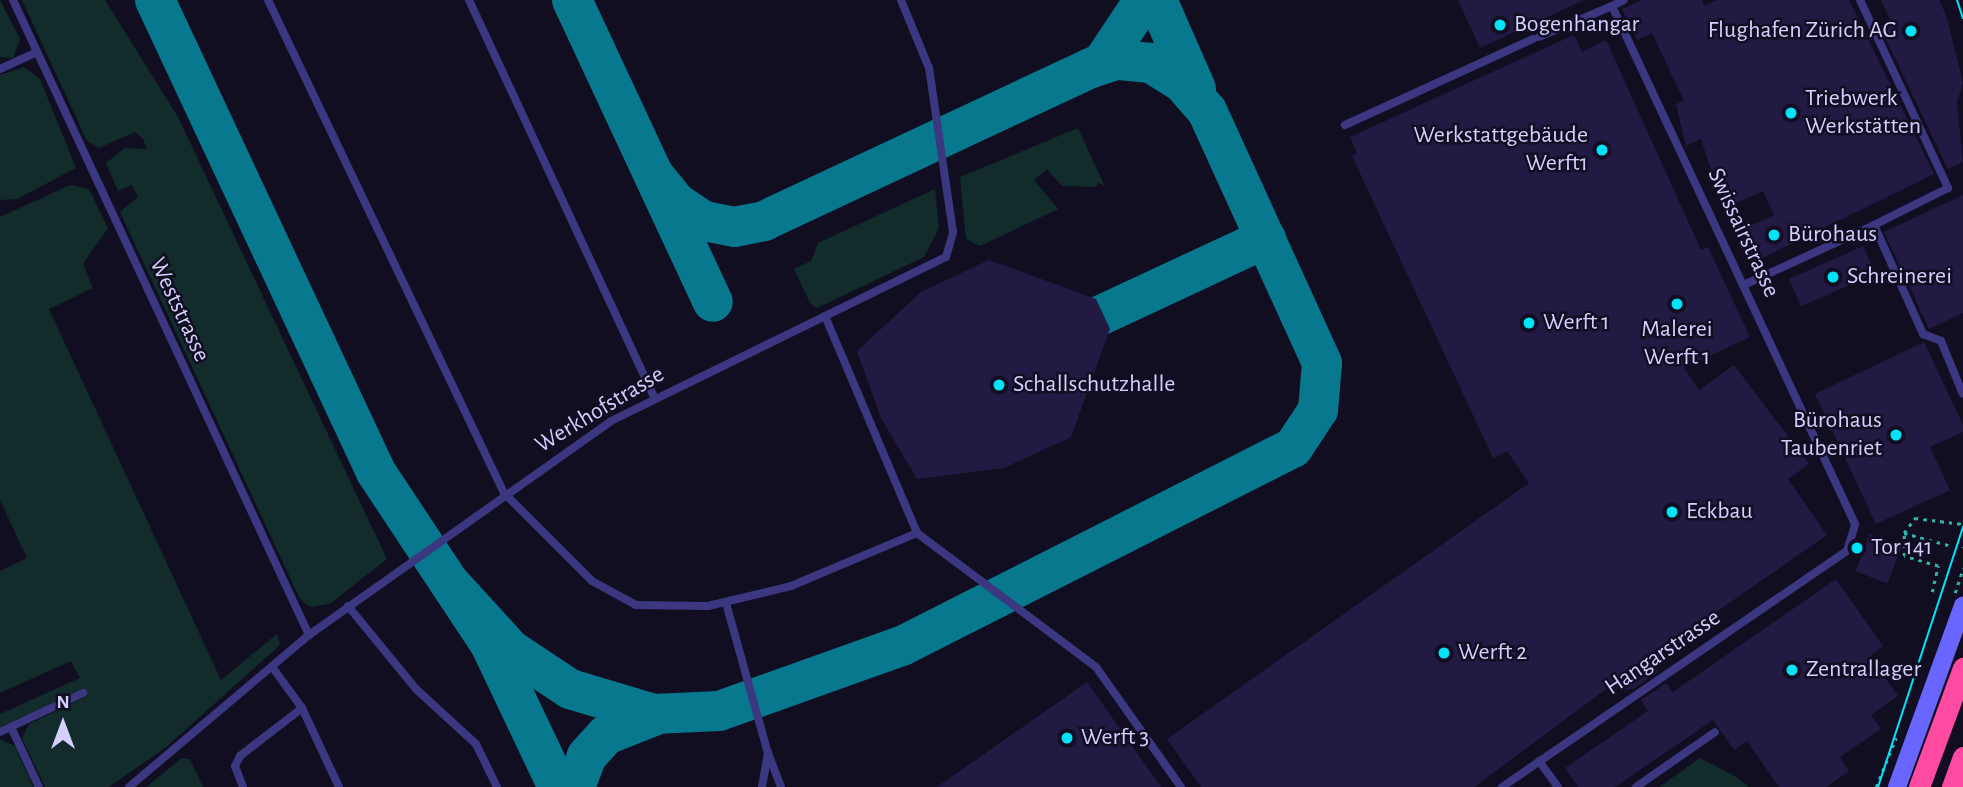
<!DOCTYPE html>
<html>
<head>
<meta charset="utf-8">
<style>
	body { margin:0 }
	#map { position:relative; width:1963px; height:787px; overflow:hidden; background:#110e22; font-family:"Alegreya Sans",sans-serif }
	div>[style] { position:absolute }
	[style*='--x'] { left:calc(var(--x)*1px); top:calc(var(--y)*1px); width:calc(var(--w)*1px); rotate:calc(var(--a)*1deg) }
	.green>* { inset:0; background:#112c2b }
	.taxiway>* { height:40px; margin:-20px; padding:0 20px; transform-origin:20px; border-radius:20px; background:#08788e }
	.building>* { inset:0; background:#221a43; transform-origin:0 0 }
	.path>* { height:2.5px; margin-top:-1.25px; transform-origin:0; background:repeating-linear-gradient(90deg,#2eb4ab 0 3.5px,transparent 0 8.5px) }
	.lane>* { height:8px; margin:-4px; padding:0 4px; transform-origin:4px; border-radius:4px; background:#3b3881 }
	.secondary>* { height:18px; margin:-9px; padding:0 9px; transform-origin:9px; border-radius:9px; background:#6966ff }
	.highway>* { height:21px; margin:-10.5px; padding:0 10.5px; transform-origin:10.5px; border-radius:10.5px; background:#ff4aa2 }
	.tram>* { height:2px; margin:-1px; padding:0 1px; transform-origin:1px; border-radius:1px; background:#00e3fa }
	.dots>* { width:19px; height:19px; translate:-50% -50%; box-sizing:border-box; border:4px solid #110e22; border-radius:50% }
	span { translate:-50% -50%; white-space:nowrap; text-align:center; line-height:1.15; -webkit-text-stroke:5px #110e22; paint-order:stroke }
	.poi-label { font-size:24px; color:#d4cfff }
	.left { translate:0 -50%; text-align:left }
	.right { translate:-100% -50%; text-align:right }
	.street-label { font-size:24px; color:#d4cfff }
	.north { position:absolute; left:28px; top:689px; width:70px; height:70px; -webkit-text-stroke:5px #110e22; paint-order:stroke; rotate:0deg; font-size:19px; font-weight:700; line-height:28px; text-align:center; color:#d4cfff }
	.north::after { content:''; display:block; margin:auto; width:24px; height:32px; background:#d4cfff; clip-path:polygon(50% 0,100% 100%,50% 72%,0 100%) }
</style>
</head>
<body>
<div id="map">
	<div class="green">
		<i style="clip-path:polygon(0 0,20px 39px,13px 58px,0 57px)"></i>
		<i style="clip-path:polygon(22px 0,105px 0,178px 117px,387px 559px,330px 604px,310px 607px,300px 599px,120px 212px,138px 197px,132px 185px,118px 191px,106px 163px,125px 148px,147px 149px,143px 139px,135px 132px,99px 148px,87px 141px)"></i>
		<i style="clip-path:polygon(24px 67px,40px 79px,76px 168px,17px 199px,0 200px,0 75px)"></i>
		<i style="clip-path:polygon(1078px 128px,1105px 187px,1098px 182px,1096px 187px,1062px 186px,1047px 169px,1034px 180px,1058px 209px,980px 246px,966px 239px,960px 177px)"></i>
		<i style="clip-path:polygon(70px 185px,89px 189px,108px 228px,83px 264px,93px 288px,49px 309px,221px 680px,277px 634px,280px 645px,165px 748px,109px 787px,45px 787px,22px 738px,29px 724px,85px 697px,82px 689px,0 727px,0 714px,80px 678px,71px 661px,0 693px,0 571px,27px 558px,0 500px,0 217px)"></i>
		<i style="clip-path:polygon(935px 189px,939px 228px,924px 257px,817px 308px,810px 303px,794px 269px,811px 261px,818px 243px)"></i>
		<i style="clip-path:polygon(0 739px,15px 746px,33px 787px,0 787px)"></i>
		<i style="clip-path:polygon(182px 758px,190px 759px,203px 787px,146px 787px)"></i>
		<i style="clip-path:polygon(1700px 758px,1733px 775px,1749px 787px,1659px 787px)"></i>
	</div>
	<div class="taxiway">
		<i style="--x:155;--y:0;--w:521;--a:64.91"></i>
		<i style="--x:376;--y:472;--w:206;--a:56.5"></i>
		<i style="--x:490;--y:644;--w:158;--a:64.6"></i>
		<i style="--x:572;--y:0;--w:333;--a:65"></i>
		<i style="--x:1157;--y:0;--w:97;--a:66.3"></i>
		<i style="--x:654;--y:175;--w:36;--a:51"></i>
		<i style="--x:677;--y:203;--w:32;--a:34"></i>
		<i style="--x:704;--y:221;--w:31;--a:11"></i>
		<i style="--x:734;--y:227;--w:31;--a:-11"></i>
		<i style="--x:764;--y:221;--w:373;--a:-25.1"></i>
		<i style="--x:1102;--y:63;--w:76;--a:-56.3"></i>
		<i style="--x:1052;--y:338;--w:236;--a:-25"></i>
		<i style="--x:448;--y:581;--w:93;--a:47.6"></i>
		<i style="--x:511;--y:650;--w:71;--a:33.5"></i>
		<i style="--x:570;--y:689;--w:88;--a:16.6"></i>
		<i style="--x:654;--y:714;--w:65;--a:-2.6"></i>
		<i style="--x:719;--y:711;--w:194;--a:-19.6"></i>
		<i style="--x:902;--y:646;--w:438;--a:-26.9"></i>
		<i style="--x:1293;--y:448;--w:45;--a:-56.7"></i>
		<i style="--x:1318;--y:410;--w:47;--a:-85.1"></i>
		<i style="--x:1322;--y:363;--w:277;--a:-114.5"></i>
		<i style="--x:1207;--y:111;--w:37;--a:-131"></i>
		<i style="--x:1183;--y:83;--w:38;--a:-148"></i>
		<i style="--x:1151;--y:63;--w:35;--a:-175"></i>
		<i style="--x:1116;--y:60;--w:28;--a:162"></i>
		<i style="--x:575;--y:787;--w:33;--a:-69"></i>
		<i style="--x:587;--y:756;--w:28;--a:-48"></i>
		<i style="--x:606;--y:735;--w:57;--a:-21.6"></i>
	</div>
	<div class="building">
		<i style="clip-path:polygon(1458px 0,1584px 0,1480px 48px)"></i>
		<i style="clip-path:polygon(1642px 0,1702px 0,1704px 6px,1717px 0,1849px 0,1934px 174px,1752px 263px,1737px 232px,1774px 215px,1763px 191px,1732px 205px,1724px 188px,1718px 192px,1701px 139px,1686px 146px,1676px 104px,1684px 101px,1652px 33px,1637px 40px,1622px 9px)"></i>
		<i style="clip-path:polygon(1881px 0,1939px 0,1946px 15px,1963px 83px,1957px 102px,1963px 162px,1948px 169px,1881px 29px,1892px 24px)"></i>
		<i style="clip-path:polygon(1574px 35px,1582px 52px,1606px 40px,1701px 250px,1708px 247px,1750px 337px,1684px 368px,1699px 390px,1734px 365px,1809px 464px,1788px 479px,1827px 535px,1683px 635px,1651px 662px,1658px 672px,1633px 689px,1624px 690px,1617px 681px,1474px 787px,1201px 787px,1167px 739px,1529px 483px,1507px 451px,1493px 458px,1352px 156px,1357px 153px,1350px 137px)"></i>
		<i style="clip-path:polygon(1963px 195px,1963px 313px,1929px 329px,1884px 232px)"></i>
		<i style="left:1863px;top:246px;width:30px;height:81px;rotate:66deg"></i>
		<i style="clip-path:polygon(989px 260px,1096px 299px,1110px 329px,1071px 437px,1004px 468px,917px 479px,881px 418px,857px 351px,921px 292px)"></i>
		<i style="clip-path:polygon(1924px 342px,1963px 425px,1963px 432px,1930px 447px,1950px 490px,1876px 524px,1815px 394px)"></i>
		<i style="left:1870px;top:534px;width:34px;height:40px;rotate:21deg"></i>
		<i style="clip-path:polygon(1836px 579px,1883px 646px,1870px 656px,1898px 696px,1871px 715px,1881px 729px,1840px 757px,1849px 771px,1826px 787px,1779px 787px,1747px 741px,1734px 750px,1713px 720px,1615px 787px,1578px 787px,1565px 768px,1648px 711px,1641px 700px,1666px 683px,1673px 692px)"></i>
		<i style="clip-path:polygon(1087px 682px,1161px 787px,937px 787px)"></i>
	</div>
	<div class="path">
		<i style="--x:1904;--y:533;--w:19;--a:-54"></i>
		<i style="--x:1915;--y:518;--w:48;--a:7.1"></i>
		<i style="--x:1963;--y:548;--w:1;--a:-90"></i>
		<i style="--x:1932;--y:592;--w:27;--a:-77"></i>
		<i style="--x:1938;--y:566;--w:35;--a:-164"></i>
		<i style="--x:1904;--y:556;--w:23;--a:-90"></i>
		<i style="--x:1904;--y:533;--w:50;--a:15.2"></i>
		<i style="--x:1955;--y:593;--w:26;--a:-72"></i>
		<i style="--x:1876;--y:787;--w:53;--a:-67.8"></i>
	</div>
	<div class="lane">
		<i style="--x:13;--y:0;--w:701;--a:65.01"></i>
		<i style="--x:268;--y:0;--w:547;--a:64.42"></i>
		<i style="--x:504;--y:493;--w:124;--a:45"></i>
		<i style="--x:592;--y:581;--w:50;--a:28.6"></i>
		<i style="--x:636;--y:605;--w:72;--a:0.8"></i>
		<i style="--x:708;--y:606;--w:85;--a:-13.5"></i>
		<i style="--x:791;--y:586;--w:137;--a:-22.8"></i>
		<i style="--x:469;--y:0;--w:438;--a:65"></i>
		<i style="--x:1860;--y:0;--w:208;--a:64.9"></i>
		<i style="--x:1948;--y:188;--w:83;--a:153.4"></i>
		<i style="--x:1612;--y:6;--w:13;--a:-27"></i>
		<i style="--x:0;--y:69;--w:41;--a:-24.7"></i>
		<i style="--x:1345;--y:125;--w:207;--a:-24.6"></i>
		<i style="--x:1746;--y:284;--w:141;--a:-24.7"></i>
		<i style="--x:1874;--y:225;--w:120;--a:65.8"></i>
		<i style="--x:1923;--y:334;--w:19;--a:21"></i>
		<i style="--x:1941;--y:341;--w:57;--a:67.5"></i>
		<i style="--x:825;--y:316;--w:236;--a:67"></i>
		<i style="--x:917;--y:533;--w:224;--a:36.8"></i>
		<i style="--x:1096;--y:667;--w:147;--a:54.7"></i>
		<i style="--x:726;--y:603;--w:156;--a:74.4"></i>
		<i style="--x:348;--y:606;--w:107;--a:50.7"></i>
		<i style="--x:416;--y:689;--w:81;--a:42.5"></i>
		<i style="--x:476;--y:744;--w:48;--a:64"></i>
		<i style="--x:273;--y:668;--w:49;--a:54.1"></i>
		<i style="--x:302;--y:708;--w:87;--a:64.9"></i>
		<i style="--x:11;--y:727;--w:66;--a:65"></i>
		<i style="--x:0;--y:732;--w:92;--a:-25.2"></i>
		<i style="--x:1539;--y:761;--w:32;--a:54"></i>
		<i style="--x:129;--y:787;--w:236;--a:-40.2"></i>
		<i style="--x:309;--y:635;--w:370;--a:-35.3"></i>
		<i style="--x:611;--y:421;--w:373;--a:-26.1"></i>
		<i style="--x:946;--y:257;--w:26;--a:-74"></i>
		<i style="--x:953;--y:232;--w:166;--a:-98.3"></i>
		<i style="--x:929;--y:68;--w:74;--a:-112.4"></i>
		<i style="--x:243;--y:787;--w:22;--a:-111"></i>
		<i style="--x:235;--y:766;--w:11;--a:-63"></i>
		<i style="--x:240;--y:756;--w:78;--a:-37.7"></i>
		<i style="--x:762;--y:787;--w:35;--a:-80"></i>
		<i style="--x:768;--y:753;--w:36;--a:69"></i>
		<i style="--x:1502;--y:787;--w:418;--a:-34.4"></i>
		<i style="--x:1847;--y:551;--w:28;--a:-73"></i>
		<i style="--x:1855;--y:524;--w:572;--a:-115.13"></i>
		<i style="--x:1612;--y:6;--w:79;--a:157"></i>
		<i style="--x:1636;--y:787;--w:96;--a:-34.8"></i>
	</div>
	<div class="secondary">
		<i style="--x:1897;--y:787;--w:193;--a:-70"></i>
	</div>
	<div class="highway">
		<i style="--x:1919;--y:787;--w:127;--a:-69.7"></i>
		<i style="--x:1952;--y:787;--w:32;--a:-70"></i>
	</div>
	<div class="tram">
		<i style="--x:1957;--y:0;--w:19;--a:72"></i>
		<i style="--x:1878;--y:787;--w:274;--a:-71.9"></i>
	</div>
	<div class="dots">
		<i style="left:1500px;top:25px;background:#00e3fa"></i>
		<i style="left:1911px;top:31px;background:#00e3fa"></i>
		<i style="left:1791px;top:113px;background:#00e3fa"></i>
		<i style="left:1602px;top:150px;background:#00e3fa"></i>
		<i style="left:1774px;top:235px;background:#00e3fa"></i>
		<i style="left:1833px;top:277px;background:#00e3fa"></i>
		<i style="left:1677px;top:304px;background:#00e3fa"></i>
		<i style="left:1529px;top:323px;background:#00e3fa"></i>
		<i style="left:999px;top:385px;background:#00e3fa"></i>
		<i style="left:1896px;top:435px;background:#00e3fa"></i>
		<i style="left:1672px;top:512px;background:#00e3fa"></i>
		<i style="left:1857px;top:548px;background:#00e3fa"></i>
		<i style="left:1444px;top:653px;background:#00e3fa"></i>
		<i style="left:1792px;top:670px;background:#00e3fa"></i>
		<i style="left:1067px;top:738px;background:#00e3fa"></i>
	</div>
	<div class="poi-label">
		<span class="left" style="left:1514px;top:25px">Bogenhangar</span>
		<span class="right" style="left:1897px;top:31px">Flughafen Zürich AG</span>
		<span class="left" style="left:1805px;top:113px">Triebwerk<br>Werkstätten</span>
		<span class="right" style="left:1588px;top:150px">Werkstattgebäude<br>Werft1</span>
		<span class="left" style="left:1788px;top:235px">Bürohaus</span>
		<span class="left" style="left:1847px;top:277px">Schreinerei</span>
		<span class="left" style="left:1543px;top:323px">Werft 1</span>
		<span style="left:1677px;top:344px">Malerei<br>Werft 1</span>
		<span class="left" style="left:1013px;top:385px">Schallschutzhalle</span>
		<span class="right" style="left:1882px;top:435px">Bürohaus<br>Taubenriet</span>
		<span class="left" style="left:1686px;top:512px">Eckbau</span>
		<span class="left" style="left:1871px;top:548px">Tor 141</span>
		<span class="left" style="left:1458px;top:653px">Werft 2</span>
		<span class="left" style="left:1806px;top:670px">Zentrallager</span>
		<span class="left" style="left:1081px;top:738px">Werft 3</span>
	</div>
	<div class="street-label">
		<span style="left:1743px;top:233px;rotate:65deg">Swissairstrasse</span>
		<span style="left:179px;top:310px;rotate:65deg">Weststrasse</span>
		<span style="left:600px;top:410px;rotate:-31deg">Werkhofstrasse</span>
		<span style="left:1663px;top:653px;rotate:-34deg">Hangarstrasse</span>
	</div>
	<div class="north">N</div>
</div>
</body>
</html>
